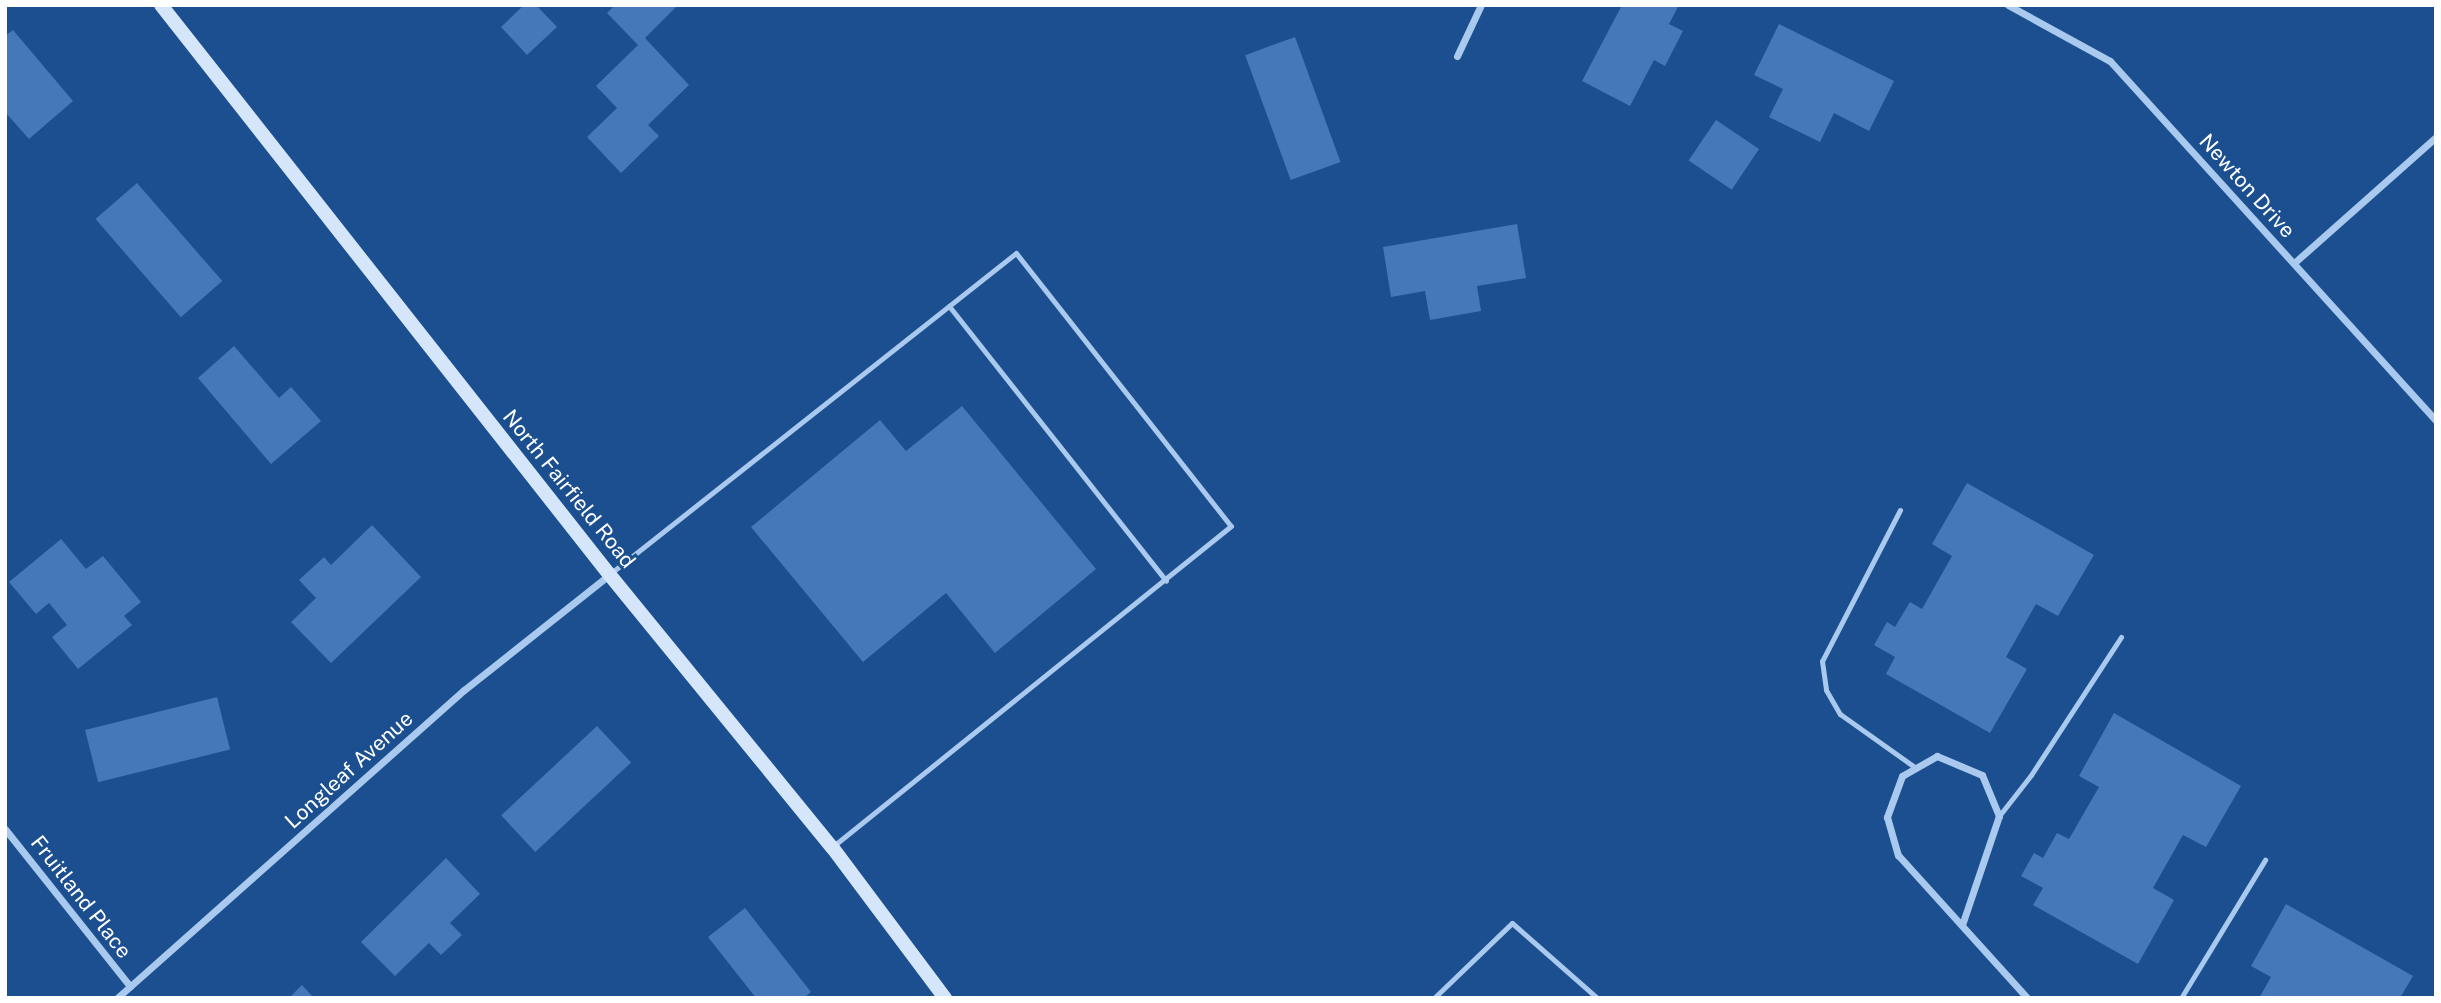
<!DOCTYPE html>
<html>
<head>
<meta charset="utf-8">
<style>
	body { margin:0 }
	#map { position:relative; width:2441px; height:1003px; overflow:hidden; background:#1b4f8f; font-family:"Public Sans",sans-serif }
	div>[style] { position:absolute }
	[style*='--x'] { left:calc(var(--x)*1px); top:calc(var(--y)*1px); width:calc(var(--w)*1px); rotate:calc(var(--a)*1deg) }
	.building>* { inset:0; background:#4478b7; transform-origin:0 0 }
	.lane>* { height:5px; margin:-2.5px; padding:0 2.5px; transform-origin:2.5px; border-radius:2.5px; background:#a9c9ee }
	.street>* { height:7px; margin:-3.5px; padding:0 3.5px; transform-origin:3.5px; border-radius:3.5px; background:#a9c9ee }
	.secondary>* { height:14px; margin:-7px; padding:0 7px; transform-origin:7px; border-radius:7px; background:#d6e6fa }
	span { translate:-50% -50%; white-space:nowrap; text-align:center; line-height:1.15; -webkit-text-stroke:6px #1b4f8f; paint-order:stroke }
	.street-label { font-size:21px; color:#fff }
	.frame { position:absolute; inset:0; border:7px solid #fff; pointer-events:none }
</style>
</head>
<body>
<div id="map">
	<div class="building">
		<i style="clip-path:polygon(524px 5px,536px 5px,557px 27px,527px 55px,501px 27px)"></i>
		<i style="clip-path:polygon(615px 5px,676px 7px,645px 38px,689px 85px,648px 125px,659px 136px,621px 173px,587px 137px,617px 108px,596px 86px,638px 45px,607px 13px)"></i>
		<i style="clip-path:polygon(1622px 5px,1679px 5px,1669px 24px,1683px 31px,1665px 66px,1654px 60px,1630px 106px,1582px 81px)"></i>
		<i style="clip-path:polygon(1779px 24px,1894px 81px,1869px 131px,1834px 113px,1820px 142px,1769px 117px,1783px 89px,1754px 75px)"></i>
		<i style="clip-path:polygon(13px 30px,73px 101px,29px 139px,5px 112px,5px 36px)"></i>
		<i style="left:1295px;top:37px;width:133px;height:53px;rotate:70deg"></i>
		<i style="left:1716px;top:120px;width:52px;height:49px;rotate:34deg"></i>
		<i style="left:137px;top:183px;width:130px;height:55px;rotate:49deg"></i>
		<i style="clip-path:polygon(1517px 224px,1526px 278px,1477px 286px,1481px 311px,1430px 320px,1425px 291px,1391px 297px,1383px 247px)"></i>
		<i style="clip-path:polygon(234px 346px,279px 398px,291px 387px,321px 421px,271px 464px,198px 378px)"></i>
		<i style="clip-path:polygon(962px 406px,1096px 569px,995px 653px,946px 593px,863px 662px,751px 527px,880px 420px,906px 451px)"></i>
		<i style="clip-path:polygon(1967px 483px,2094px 555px,2058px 616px,2036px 604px,2006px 657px,2027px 669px,1990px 733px,1886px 674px,1895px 657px,1874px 645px,1887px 622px,1895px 627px,1910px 602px,1922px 609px,1952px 556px,1932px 544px)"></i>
		<i style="clip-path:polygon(372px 525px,421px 577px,331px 663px,291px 622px,316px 598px,299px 580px,324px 557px,331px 565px)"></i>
		<i style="clip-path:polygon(61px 539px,86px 569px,103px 556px,141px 602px,124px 616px,132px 625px,78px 669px,52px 637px,67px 625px,49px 603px,36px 614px,9px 582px)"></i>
		<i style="left:217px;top:697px;width:54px;height:136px;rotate:76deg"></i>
		<i style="clip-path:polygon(2114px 713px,2241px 786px,2206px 847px,2183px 835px,2153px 888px,2174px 900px,2138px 964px,2033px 905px,2043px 888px,2021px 876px,2034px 853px,2043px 858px,2057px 833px,2069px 839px,2099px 787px,2079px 776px)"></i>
		<i style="left:597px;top:726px;width:50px;height:131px;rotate:47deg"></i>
		<i style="clip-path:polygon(446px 858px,480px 894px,450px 923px,462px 935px,441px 955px,429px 943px,395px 976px,361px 942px)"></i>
		<i style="clip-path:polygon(2286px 904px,2413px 976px,2400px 998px,2259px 998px,2271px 977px,2251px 966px)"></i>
		<i style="clip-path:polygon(745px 908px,811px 992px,804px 998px,756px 998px,708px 937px)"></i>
		<i style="clip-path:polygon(302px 985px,314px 998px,289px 998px)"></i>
	</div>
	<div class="lane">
		<i style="--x:949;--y:306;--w:350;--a:51.7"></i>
		<i style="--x:1900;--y:510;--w:170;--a:117.3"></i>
		<i style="--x:1822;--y:661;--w:29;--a:82"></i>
		<i style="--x:1826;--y:690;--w:28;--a:60"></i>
		<i style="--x:1840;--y:714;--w:93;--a:35.4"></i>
		<i style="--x:611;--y:573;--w:516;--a:-38.31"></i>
		<i style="--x:1016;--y:253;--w:347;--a:51.8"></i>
		<i style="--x:1231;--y:526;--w:512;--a:141.18"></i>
		<i style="--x:1999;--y:816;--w:52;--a:-52"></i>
		<i style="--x:2031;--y:775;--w:165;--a:-56.9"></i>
		<i style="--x:1434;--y:998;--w:108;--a:-43.9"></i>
		<i style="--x:1512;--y:923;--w:113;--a:41.4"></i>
		<i style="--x:2181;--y:998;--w:162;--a:-58.7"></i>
	</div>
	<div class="street">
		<i style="--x:2008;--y:5;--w:116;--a:28.8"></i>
		<i style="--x:2110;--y:61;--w:485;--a:47.8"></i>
		<i style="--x:1457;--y:56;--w:56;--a:-64.8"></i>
		<i style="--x:2294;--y:263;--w:190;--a:-41.6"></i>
		<i style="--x:5;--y:829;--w:201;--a:51.5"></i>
		<i style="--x:1962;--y:925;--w:115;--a:-71.3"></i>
		<i style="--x:1999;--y:816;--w:44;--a:-112.5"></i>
		<i style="--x:1982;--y:775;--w:49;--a:-157.1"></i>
		<i style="--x:1937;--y:756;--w:40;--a:150.3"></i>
		<i style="--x:1902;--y:776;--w:44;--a:110.1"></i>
		<i style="--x:1887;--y:817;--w:40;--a:74"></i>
		<i style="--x:1898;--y:855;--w:193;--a:47.9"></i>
		<i style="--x:117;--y:998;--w:464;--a:-41.6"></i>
		<i style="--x:464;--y:690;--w:185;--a:-38.4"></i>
	</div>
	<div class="secondary">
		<i style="--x:161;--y:5;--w:724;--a:51.79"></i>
		<i style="--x:609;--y:574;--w:353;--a:50.8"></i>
		<i style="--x:832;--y:847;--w:189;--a:53.2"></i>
	</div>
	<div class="street-label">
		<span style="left:2247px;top:186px;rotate:48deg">Newton Drive</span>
		<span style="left:569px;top:489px;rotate:51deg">North Fairfield Road</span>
		<span style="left:349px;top:770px;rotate:-42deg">Longleaf Avenue</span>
		<span style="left:81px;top:897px;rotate:52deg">Fruitland Place</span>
	</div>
	<div class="frame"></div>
</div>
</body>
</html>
